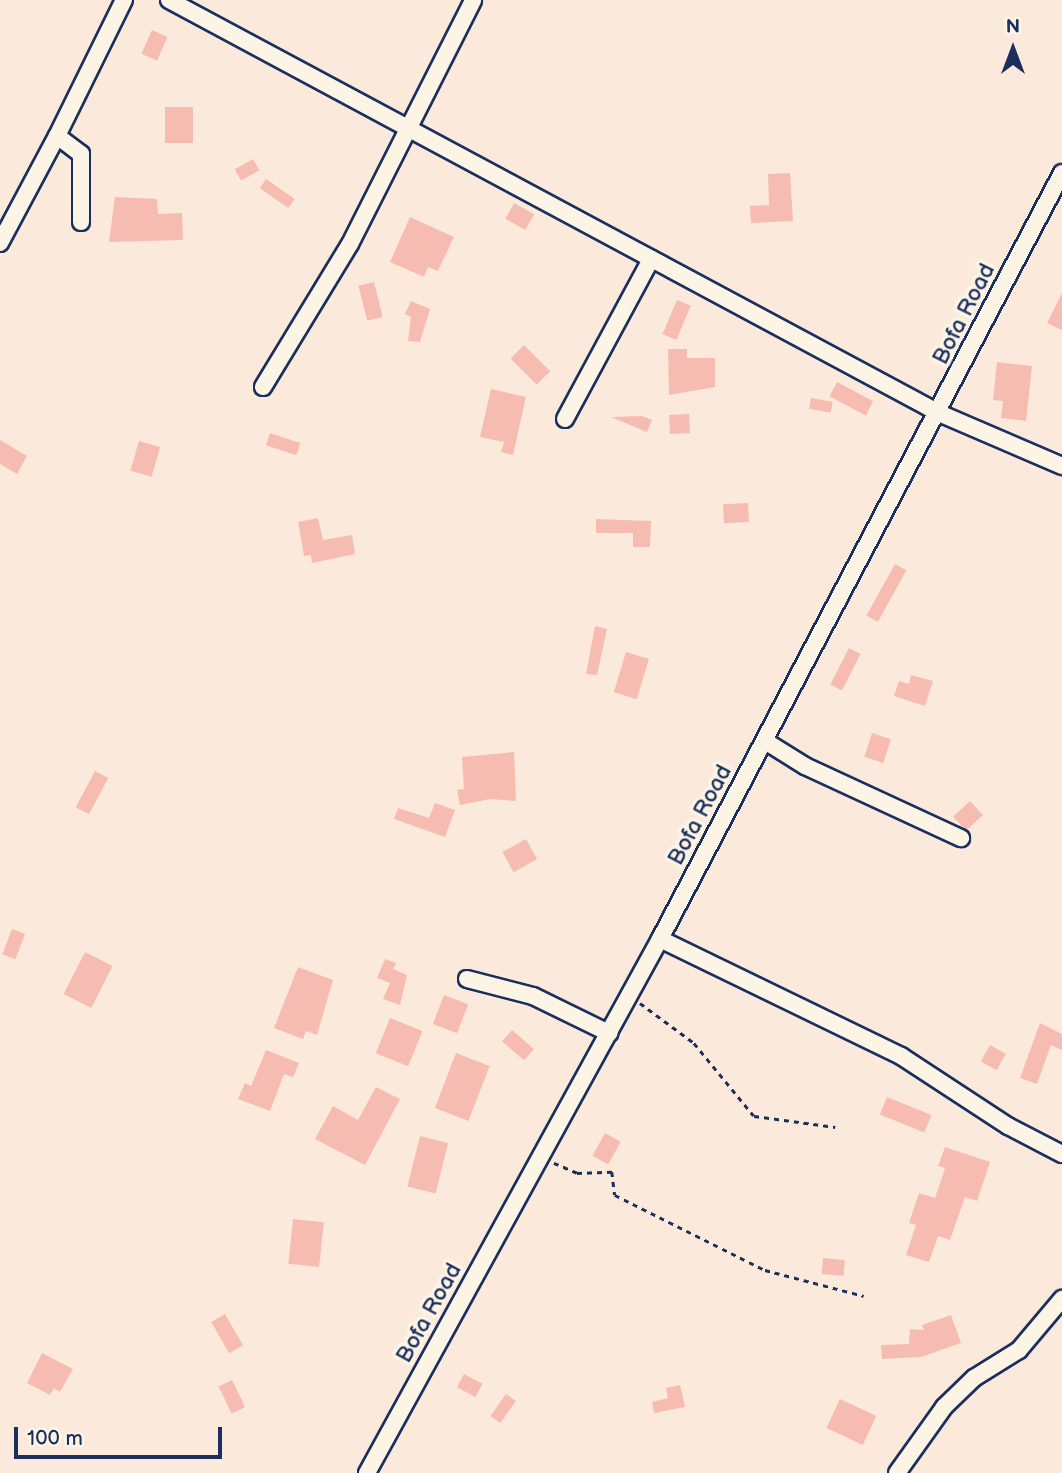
<!DOCTYPE html>
<html>
<head>
<meta charset="utf-8">
<style>
	body { margin:0 }
	#map { position:relative; width:1062px; height:1473px; overflow:hidden; background:#fbeadb; font-family:"Balsamiq Sans",sans-serif }
	div>[style] { position:absolute }
	[style*='--x'] { left:calc(var(--x)*1px); top:calc(var(--y)*1px); width:calc(var(--w)*1px); rotate:calc(var(--a)*1deg) }
	.building>* { inset:0; background:#f7bcb1; transform-origin:0 0 }
	.path>* { height:2.5px; margin-top:-1.25px; transform-origin:0; background:repeating-linear-gradient(90deg,#1b2f5e 0 5px,transparent 0 10px) }
	.roads { filter:drop-shadow(2px 0 #1b2f5e) drop-shadow(-2px 0 #1b2f5e) drop-shadow(0 2px #1b2f5e) drop-shadow(0 -2px #1b2f5e) }
	.minor>* { height:16px; margin:-8px; padding:0 8px; transform-origin:8px; border-radius:8px; background:#fcf5e5 }
	span { translate:-50% -50%; white-space:nowrap; text-align:center; line-height:1.15; -webkit-text-stroke:7px #fcf5e5; paint-order:stroke }
	.street-label { font-size:23px; color:#1b2f5e }
	.north { position:absolute; left:978px; top:14px; width:70px; height:70px; -webkit-text-stroke:5px #fcf5e5; paint-order:stroke; rotate:0deg; font-size:19px; font-weight:700; line-height:28px; text-align:center; color:#1b2f5e }
	.north::after { content:''; display:block; margin:auto; width:24px; height:32px; background:#1b2f5e; clip-path:polygon(50% 0,100% 100%,50% 72%,0 100%) }
	.scale { position:absolute; left:14px; top:1427px; width:208px; height:32px; box-sizing:border-box; border:4px solid #1b2f5e; border-top:0; padding-left:9px; font-size:21px; line-height:24px; white-space:nowrap; color:#1b2f5e; -webkit-text-stroke:5px #fcf5e5; paint-order:stroke }
</style>
</head>
<body>
<div id="map">
	<div class="building">
		<i style="left:152px;top:30px;width:17px;height:26px;rotate:24deg"></i>
		<i style="left:165px;top:107px;width:28px;height:36px"></i>
		<i style="left:253px;top:159px;width:13px;height:21px;rotate:61deg"></i>
		<i style="clip-path:polygon(790px 173px,793px 221px,751px 223px,750px 206px,769px 205px,768px 174px)"></i>
		<i style="left:266px;top:179px;width:35px;height:11px;rotate:35deg"></i>
		<i style="clip-path:polygon(115px 197px,157px 199px,158px 214px,182px 213px,183px 240px,109px 242px)"></i>
		<i style="left:514px;top:203px;width:23px;height:18px;rotate:29deg"></i>
		<i style="clip-path:polygon(410px 217px,454px 237px,438px 271px,428px 267px,424px 277px,390px 262px)"></i>
		<i style="left:374px;top:282px;width:36px;height:16px;rotate:76deg"></i>
		<i style="clip-path:polygon(1062px 293px,1062px 330px,1047px 323px)"></i>
		<i style="left:677px;top:300px;width:15px;height:37px;rotate:23deg"></i>
		<i style="clip-path:polygon(411px 301px,430px 309px,420px 342px,408px 341px,411px 317px,405px 314px)"></i>
		<i style="left:524px;top:345px;width:37px;height:19px;rotate:45deg"></i>
		<i style="clip-path:polygon(668px 349px,687px 349px,687px 358px,715px 358px,715px 387px,669px 395px)"></i>
		<i style="clip-path:polygon(997px 362px,1032px 366px,1026px 421px,1001px 418px,1003px 401px,993px 400px)"></i>
		<i style="left:837px;top:382px;width:41px;height:16px;rotate:28deg"></i>
		<i style="clip-path:polygon(491px 389px,526px 397px,513px 455px,501px 452px,504px 442px,480px 437px)"></i>
		<i style="left:811px;top:398px;width:22px;height:11px;rotate:10deg"></i>
		<i style="left:689px;top:414px;width:19px;height:20px;rotate:87deg"></i>
		<i style="clip-path:polygon(642px 416px,652px 420px,647px 432px,611px 417px)"></i>
		<i style="left:270px;top:433px;width:32px;height:13px;rotate:18deg"></i>
		<i style="clip-path:polygon(0 440px,27px 456px,17px 474px,0 464px)"></i>
		<i style="left:139px;top:441px;width:22px;height:31px;rotate:16deg"></i>
		<i style="left:748px;top:503px;width:19px;height:25px;rotate:87deg"></i>
		<i style="clip-path:polygon(318px 518px,323px 540px,352px 535px,355px 554px,312px 563px,311px 555px,304px 556px,298px 522px)"></i>
		<i style="clip-path:polygon(596px 519px,651px 521px,650px 547px,633px 547px,633px 533px,596px 533px)"></i>
		<i style="left:895px;top:564px;width:13px;height:59px;rotate:29deg"></i>
		<i style="clip-path:polygon(595px 626px,607px 629px,597px 675px,586px 674px)"></i>
		<i style="left:849px;top:648px;width:13px;height:41px;rotate:27deg"></i>
		<i style="left:626px;top:652px;width:24px;height:42px;rotate:17deg"></i>
		<i style="clip-path:polygon(911px 675px,933px 681px,925px 706px,894px 696px,899px 681px,909px 684px)"></i>
		<i style="left:872px;top:733px;width:20px;height:25px;rotate:18deg"></i>
		<i style="clip-path:polygon(514px 752px,516px 801px,490px 799px,460px 805px,457px 790px,464px 789px,462px 757px)"></i>
		<i style="left:95px;top:771px;width:15px;height:41px;rotate:28deg"></i>
		<i style="left:970px;top:801px;width:19px;height:23px;rotate:47deg"></i>
		<i style="clip-path:polygon(435px 803px,455px 810px,445px 837px,394px 819px,398px 808px,429px 818px)"></i>
		<i style="left:526px;top:839px;width:23px;height:27px;rotate:61deg"></i>
		<i style="left:12px;top:929px;width:14px;height:27px;rotate:21deg"></i>
		<i style="left:85px;top:952px;width:31px;height:47px;rotate:27deg"></i>
		<i style="clip-path:polygon(385px 959px,396px 963px,393px 969px,407px 975px,400px 1005px,383px 999px,390px 983px,377px 978px)"></i>
		<i style="clip-path:polygon(298px 967px,333px 980px,317px 1035px,306px 1031px,303px 1039px,274px 1028px)"></i>
		<i style="left:444px;top:995px;width:26px;height:31px;rotate:21deg"></i>
		<i style="left:390px;top:1018px;width:35px;height:38px;rotate:22deg"></i>
		<i style="clip-path:polygon(1040px 1023px,1062px 1034px,1062px 1050px,1051px 1045px,1037px 1084px,1020px 1078px)"></i>
		<i style="left:512px;top:1030px;width:29px;height:15px;rotate:41deg"></i>
		<i style="left:990px;top:1045px;width:18px;height:19px;rotate:29deg"></i>
		<i style="clip-path:polygon(266px 1050px,299px 1063px,293px 1077px,284px 1074px,270px 1111px,238px 1099px,245px 1083px,251px 1086px)"></i>
		<i style="left:456px;top:1053px;width:36px;height:59px;rotate:21deg"></i>
		<i style="clip-path:polygon(376px 1087px,400px 1099px,365px 1165px,315px 1139px,333px 1106px,358px 1120px)"></i>
		<i style="left:887px;top:1097px;width:48px;height:19px;rotate:22deg"></i>
		<i style="left:605px;top:1133px;width:18px;height:26px;rotate:29deg"></i>
		<i style="left:420px;top:1136px;width:29px;height:52px;rotate:14deg"></i>
		<i style="clip-path:polygon(945px 1147px,990px 1162px,977px 1201px,965px 1197px,950px 1240px,938px 1236px,929px 1262px,906px 1255px,916px 1225px,909px 1223px,919px 1193px,935px 1198px,945px 1168px,938px 1166px)"></i>
		<i style="left:293px;top:1219px;width:31px;height:45px;rotate:6deg"></i>
		<i style="left:823px;top:1258px;width:22px;height:16px;rotate:5deg"></i>
		<i style="left:225px;top:1314px;width:36px;height:16px;rotate:60deg"></i>
		<i style="clip-path:polygon(951px 1315px,961px 1343px,921px 1357px,882px 1359px,881px 1345px,909px 1344px,910px 1329px,924px 1330px,922px 1325px)"></i>
		<i style="clip-path:polygon(42px 1353px,73px 1369px,60px 1392px,54px 1388px,50px 1395px,27px 1383px)"></i>
		<i style="left:464px;top:1374px;width:21px;height:15px;rotate:28deg"></i>
		<i style="left:232px;top:1380px;width:30px;height:15px;rotate:64deg"></i>
		<i style="clip-path:polygon(680px 1385px,685px 1407px,654px 1413px,652px 1402px,668px 1398px,666px 1388px)"></i>
		<i style="left:506px;top:1394px;width:12px;height:27px;rotate:35deg"></i>
		<i style="left:840px;top:1399px;width:40px;height:32px;rotate:25deg"></i>
	</div>
	<div class="path">
		<i style="--x:640;--y:1003;--w:67;--a:36.5"></i>
		<i style="--x:694;--y:1043;--w:94;--a:50.6"></i>
		<i style="--x:754;--y:1116;--w:82;--a:7.7"></i>
		<i style="--x:554;--y:1163;--w:25;--a:23"></i>
		<i style="--x:577;--y:1173;--w:35;--a:-2"></i>
		<i style="--x:612;--y:1172;--w:23;--a:83"></i>
		<i style="--x:615;--y:1195;--w:168;--a:26.6"></i>
		<i style="--x:765;--y:1270;--w:102;--a:14.7"></i>
	</div>
	<div class="roads">
		<div class="minor">
			<i style="--x:169;--y:0;--w:874;--a:28.21"></i>
			<i style="--x:939;--y:413;--w:134;--a:23.3"></i>
			<i style="--x:81;--y:222;--w:68;--a:-90"></i>
			<i style="--x:81;--y:154;--w:30;--a:-143"></i>
			<i style="--x:57;--y:136;--w:152;--a:-63.8"></i>
			<i style="--x:0;--y:243;--w:121;--a:-62"></i>
			<i style="--x:263;--y:387;--w:167;--a:-58.7"></i>
			<i style="--x:350;--y:244;--w:273;--a:-63.2"></i>
			<i style="--x:565;--y:419;--w:182;--a:-61.7"></i>
			<i style="--x:765;--y:741;--w:47;--a:32"></i>
			<i style="--x:805;--y:766;--w:172;--a:24.8"></i>
			<i style="--x:660;--y:939;--w:268;--a:25.9"></i>
			<i style="--x:901;--y:1056;--w:128;--a:33.2"></i>
			<i style="--x:1008;--y:1126;--w:61;--a:27.4"></i>
			<i style="--x:467;--y:979;--w:68;--a:14.4"></i>
			<i style="--x:533;--y:996;--w:85;--a:26"></i>
			<i style="--x:367;--y:1473;--w:609;--a:-61.25"></i>
			<i style="--x:660;--y:939;--w:865;--a:-62.31"></i>
			<i style="--x:897;--y:1473;--w:81;--a:-54.5"></i>
			<i style="--x:944;--y:1407;--w:42;--a:-44"></i>
			<i style="--x:974;--y:1378;--w:53;--a:-31.9"></i>
			<i style="--x:1019;--y:1350;--w:67;--a:-49.9"></i>
		</div>
	</div>
	<div class="street-label">
		<span style="left:964px;top:314px;rotate:-63deg">Bofa Road</span>
		<span style="left:700px;top:815px;rotate:-62deg">Bofa Road</span>
		<span style="left:429px;top:1313px;rotate:-61deg">Bofa Road</span>
	</div>
	<div class="north">N</div>
	<div class="scale">100 m</div>
</div>
</body>
</html>
